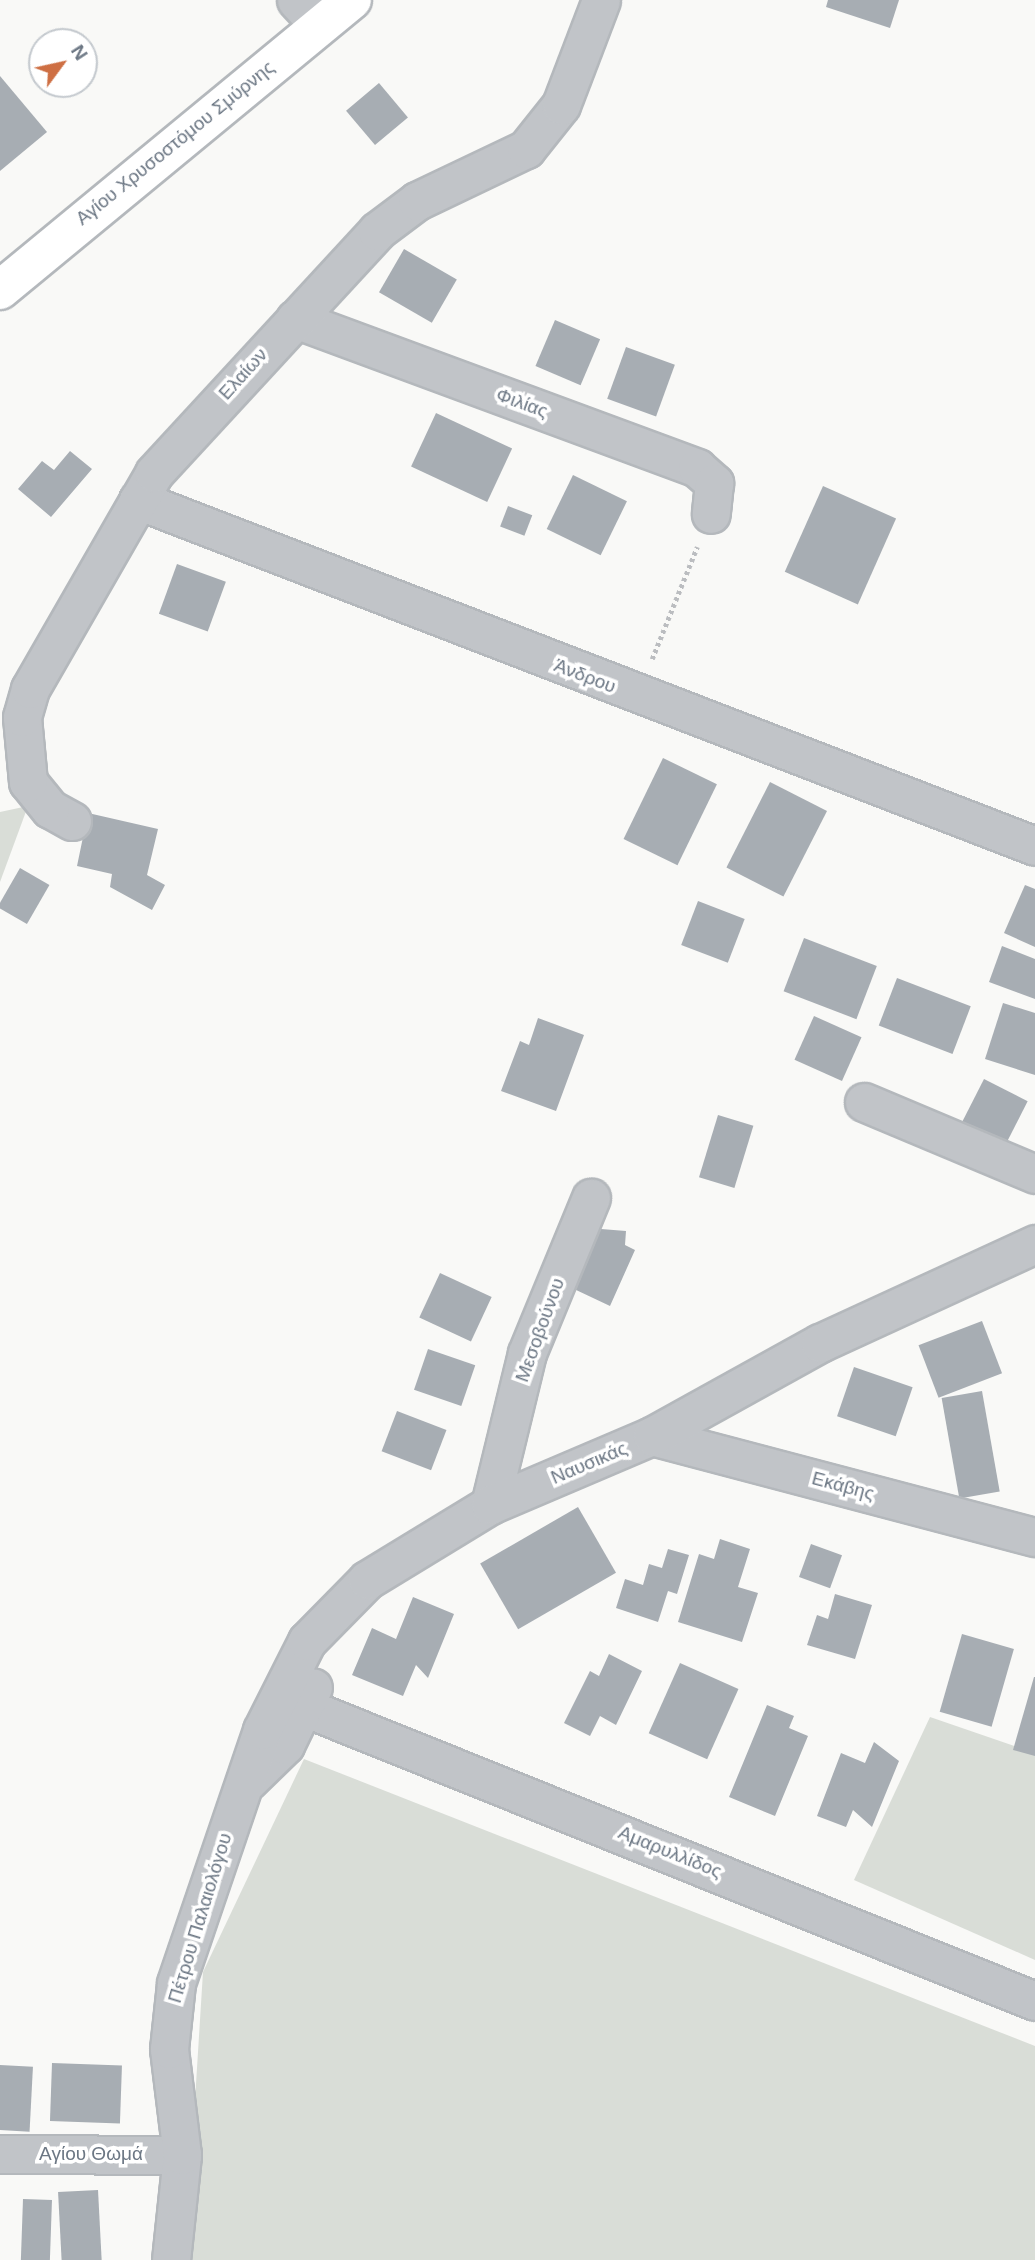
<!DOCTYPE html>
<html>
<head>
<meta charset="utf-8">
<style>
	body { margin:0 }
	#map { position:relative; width:1035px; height:2260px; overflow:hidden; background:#f9f9f7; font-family:Helvetica,sans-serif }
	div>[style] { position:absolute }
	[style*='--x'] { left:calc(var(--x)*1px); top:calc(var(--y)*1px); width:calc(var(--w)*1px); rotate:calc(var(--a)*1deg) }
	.green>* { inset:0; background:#d9ddd7 }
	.building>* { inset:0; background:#a7adb3; transform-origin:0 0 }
	.path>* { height:4.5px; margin-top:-2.25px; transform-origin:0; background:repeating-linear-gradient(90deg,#bbbdc0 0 3.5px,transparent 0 7px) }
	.roads { filter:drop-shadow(2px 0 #b4b8bc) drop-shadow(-2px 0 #b4b8bc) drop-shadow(0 2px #b4b8bc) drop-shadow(0 -2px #b4b8bc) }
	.street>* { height:37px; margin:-18.5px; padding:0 18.5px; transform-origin:18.5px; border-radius:18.5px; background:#c1c4c8 }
	.secondary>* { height:38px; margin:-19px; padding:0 19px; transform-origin:19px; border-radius:19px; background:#fff }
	span { translate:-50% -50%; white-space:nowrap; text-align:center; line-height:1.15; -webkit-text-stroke:7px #fff; paint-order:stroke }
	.street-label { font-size:19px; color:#6c7784 }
	.north { position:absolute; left:28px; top:28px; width:70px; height:70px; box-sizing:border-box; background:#fff; border:2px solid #c4c9ce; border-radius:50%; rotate:57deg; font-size:19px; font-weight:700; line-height:28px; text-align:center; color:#6c7784 }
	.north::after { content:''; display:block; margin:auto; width:24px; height:32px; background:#ce6f43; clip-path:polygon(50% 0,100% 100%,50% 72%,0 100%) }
</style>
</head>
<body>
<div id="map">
	<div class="green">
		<i style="clip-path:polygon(28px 806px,0 882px,0 812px)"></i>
		<i style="clip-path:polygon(930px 1717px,1035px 1753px,1035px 1960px,854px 1880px)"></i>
		<i style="clip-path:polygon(304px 1759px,1035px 2046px,1035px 2260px,185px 2260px,203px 1972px)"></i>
	</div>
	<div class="building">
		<i style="clip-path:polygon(828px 0,899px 0,890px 28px,826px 7px)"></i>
		<i style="clip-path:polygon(0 76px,47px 132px,0 171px)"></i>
		<i style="left:379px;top:83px;width:45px;height:43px;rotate:50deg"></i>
		<i style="left:404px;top:249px;width:61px;height:50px;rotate:30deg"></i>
		<i style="left:555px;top:320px;width:49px;height:50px;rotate:23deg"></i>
		<i style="left:626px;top:347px;width:52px;height:55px;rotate:20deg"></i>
		<i style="left:436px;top:413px;width:84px;height:59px;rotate:25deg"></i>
		<i style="clip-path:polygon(70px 451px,92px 469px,51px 517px,18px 489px,42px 461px,54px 470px)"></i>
		<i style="left:573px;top:475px;width:60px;height:60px;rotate:26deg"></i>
		<i style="left:823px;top:486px;width:80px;height:94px;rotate:24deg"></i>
		<i style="left:508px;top:506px;width:26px;height:22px;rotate:21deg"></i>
		<i style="left:177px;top:564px;width:52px;height:53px;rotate:20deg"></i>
		<i style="left:663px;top:758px;width:60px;height:90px;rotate:26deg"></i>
		<i style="left:770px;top:782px;width:64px;height:96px;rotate:27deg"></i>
		<i style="clip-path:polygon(88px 813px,158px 829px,147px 875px,165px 885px,152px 910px,110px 887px,112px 874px,77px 866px)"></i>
		<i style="left:20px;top:868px;width:34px;height:45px;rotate:30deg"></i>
		<i style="clip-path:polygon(1025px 885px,1035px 889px,1035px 947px,1004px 933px)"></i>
		<i style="left:698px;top:901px;width:50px;height:47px;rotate:21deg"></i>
		<i style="left:804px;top:938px;width:78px;height:57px;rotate:21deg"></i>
		<i style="clip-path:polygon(1002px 946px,1035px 959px,1035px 999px,989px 982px)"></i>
		<i style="left:897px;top:978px;width:79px;height:51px;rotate:21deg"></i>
		<i style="clip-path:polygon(1003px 1003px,1035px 1013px,1035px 1075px,985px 1059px)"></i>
		<i style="left:814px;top:1016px;width:52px;height:48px;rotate:24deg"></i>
		<i style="clip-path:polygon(538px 1018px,584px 1035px,556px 1111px,501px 1091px,520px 1041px,529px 1045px)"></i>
		<i style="left:984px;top:1079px;width:49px;height:51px;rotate:27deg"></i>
		<i style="left:718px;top:1115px;width:37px;height:65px;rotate:17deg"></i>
		<i style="clip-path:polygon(601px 1229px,626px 1231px,625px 1245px,635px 1250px,610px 1306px,574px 1289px)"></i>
		<i style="left:440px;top:1273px;width:57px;height:49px;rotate:25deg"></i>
		<i style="left:982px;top:1321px;width:56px;height:68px;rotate:69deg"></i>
		<i style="left:428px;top:1349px;width:50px;height:43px;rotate:19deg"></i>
		<i style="left:854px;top:1367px;width:62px;height:52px;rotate:19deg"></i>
		<i style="left:982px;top:1391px;width:102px;height:41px;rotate:80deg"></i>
		<i style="left:397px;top:1411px;width:53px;height:43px;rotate:21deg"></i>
		<i style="left:578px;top:1507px;width:76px;height:113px;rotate:60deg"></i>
		<i style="clip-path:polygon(720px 1539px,750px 1549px,738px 1587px,758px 1593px,742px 1642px,678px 1622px,699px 1554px,714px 1559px)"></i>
		<i style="left:811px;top:1544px;width:33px;height:35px;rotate:20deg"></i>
		<i style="clip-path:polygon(668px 1549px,689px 1555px,677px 1594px,668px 1591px,658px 1622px,616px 1608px,625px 1579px,643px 1585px,649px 1564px,662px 1568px)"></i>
		<i style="clip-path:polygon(835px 1594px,872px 1605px,855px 1659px,807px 1645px,817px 1615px,828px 1619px)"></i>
		<i style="clip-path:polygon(413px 1597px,454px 1614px,428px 1678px,416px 1665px,403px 1696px,352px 1675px,372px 1628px,396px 1639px)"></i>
		<i style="left:962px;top:1634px;width:54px;height:81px;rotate:16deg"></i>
		<i style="clip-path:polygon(609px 1654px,642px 1671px,616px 1725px,600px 1716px,590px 1736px,564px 1723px,590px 1671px,599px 1676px)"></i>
		<i style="left:680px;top:1663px;width:64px;height:77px;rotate:24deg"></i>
		<i style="clip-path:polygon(1034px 1677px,1035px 1677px,1035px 1756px,1013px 1750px)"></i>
		<i style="clip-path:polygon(767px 1705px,794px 1716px,789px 1728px,808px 1736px,775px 1816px,729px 1797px)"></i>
		<i style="clip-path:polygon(874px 1742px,899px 1761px,872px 1827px,853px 1810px,846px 1827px,817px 1816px,841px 1753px,865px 1763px)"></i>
		<i style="left:52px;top:2063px;width:70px;height:58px;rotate:2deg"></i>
		<i style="left:0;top:2065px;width:33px;height:65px;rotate:3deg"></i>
		<i style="left:98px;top:2190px;width:70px;height:40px;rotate:87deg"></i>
		<i style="left:23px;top:2199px;width:29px;height:61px;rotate:2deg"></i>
	</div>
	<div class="path">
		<i style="--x:652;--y:659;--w:121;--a:-68.1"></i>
	</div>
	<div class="roads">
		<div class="street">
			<i style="--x:296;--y:0;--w:34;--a:47"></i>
			<i style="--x:295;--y:319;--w:429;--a:20.3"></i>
			<i style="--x:697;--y:468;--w:23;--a:41"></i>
			<i style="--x:714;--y:483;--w:31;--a:96"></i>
			<i style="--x:138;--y:500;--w:961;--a:21.09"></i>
			<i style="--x:72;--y:821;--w:25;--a:-151"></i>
			<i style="--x:50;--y:809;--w:35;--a:-129"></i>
			<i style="--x:28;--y:782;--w:65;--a:-95.3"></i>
			<i style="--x:22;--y:717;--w:29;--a:-74"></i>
			<i style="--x:30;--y:689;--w:249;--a:-60.1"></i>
			<i style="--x:154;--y:473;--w:329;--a:-47.3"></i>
			<i style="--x:377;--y:231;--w:50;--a:-36.9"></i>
			<i style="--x:417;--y:201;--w:121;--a:-25.5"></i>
			<i style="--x:526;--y:149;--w:56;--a:-51.5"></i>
			<i style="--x:561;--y:105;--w:112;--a:-69.1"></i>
			<i style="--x:864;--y:1102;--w:186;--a:22.8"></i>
			<i style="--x:652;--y:1436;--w:396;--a:14.8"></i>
			<i style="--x:490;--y:1505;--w:156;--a:-76.3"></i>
			<i style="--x:527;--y:1353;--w:168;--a:-67.6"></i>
			<i style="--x:304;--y:1707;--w:788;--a:21.91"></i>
			<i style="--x:248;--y:1781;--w:52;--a:-44.2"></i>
			<i style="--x:285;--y:1745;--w:64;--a:-64.2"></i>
			<i style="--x:0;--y:2154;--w:182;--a:0.3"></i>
			<i style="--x:171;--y:2260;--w:106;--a:-84"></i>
			<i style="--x:182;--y:2155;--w:107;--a:-97"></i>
			<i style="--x:169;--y:2049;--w:66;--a:-83.9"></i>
			<i style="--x:176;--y:1983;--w:267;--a:-71.2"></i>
			<i style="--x:262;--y:1730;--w:100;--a:-63.2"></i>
			<i style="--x:307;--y:1641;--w:86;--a:-45.5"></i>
			<i style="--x:367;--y:1580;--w:144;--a:-31.4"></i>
			<i style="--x:490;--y:1505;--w:176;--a:-23.1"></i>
			<i style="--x:652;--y:1436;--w:192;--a:-29"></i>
			<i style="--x:820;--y:1343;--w:237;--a:-24.7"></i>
		</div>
		<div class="secondary">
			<i style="--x:0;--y:290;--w:456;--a:-39.5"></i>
		</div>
	</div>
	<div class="street-label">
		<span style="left:175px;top:143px;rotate:-39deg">Αγίου Χρυσοστόμου Σμύρνης</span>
		<span style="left:243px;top:374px;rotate:-48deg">Ελαίων</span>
		<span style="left:522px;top:403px;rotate:20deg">Φιλίας</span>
		<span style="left:585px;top:676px;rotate:21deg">Άνδρου</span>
		<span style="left:540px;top:1330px;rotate:-70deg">Μεσοβούνου</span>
		<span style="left:589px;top:1463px;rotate:-23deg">Ναυσικάς</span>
		<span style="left:843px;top:1486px;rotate:15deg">Εκάβης</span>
		<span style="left:670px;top:1852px;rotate:22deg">Αμαρυλλίδος</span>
		<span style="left:200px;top:1918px;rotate:-73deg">Πέτρου Παλαιολόγου</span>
		<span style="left:91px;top:2154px">Αγίου Θωμά</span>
	</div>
	<div class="north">N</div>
</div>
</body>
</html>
